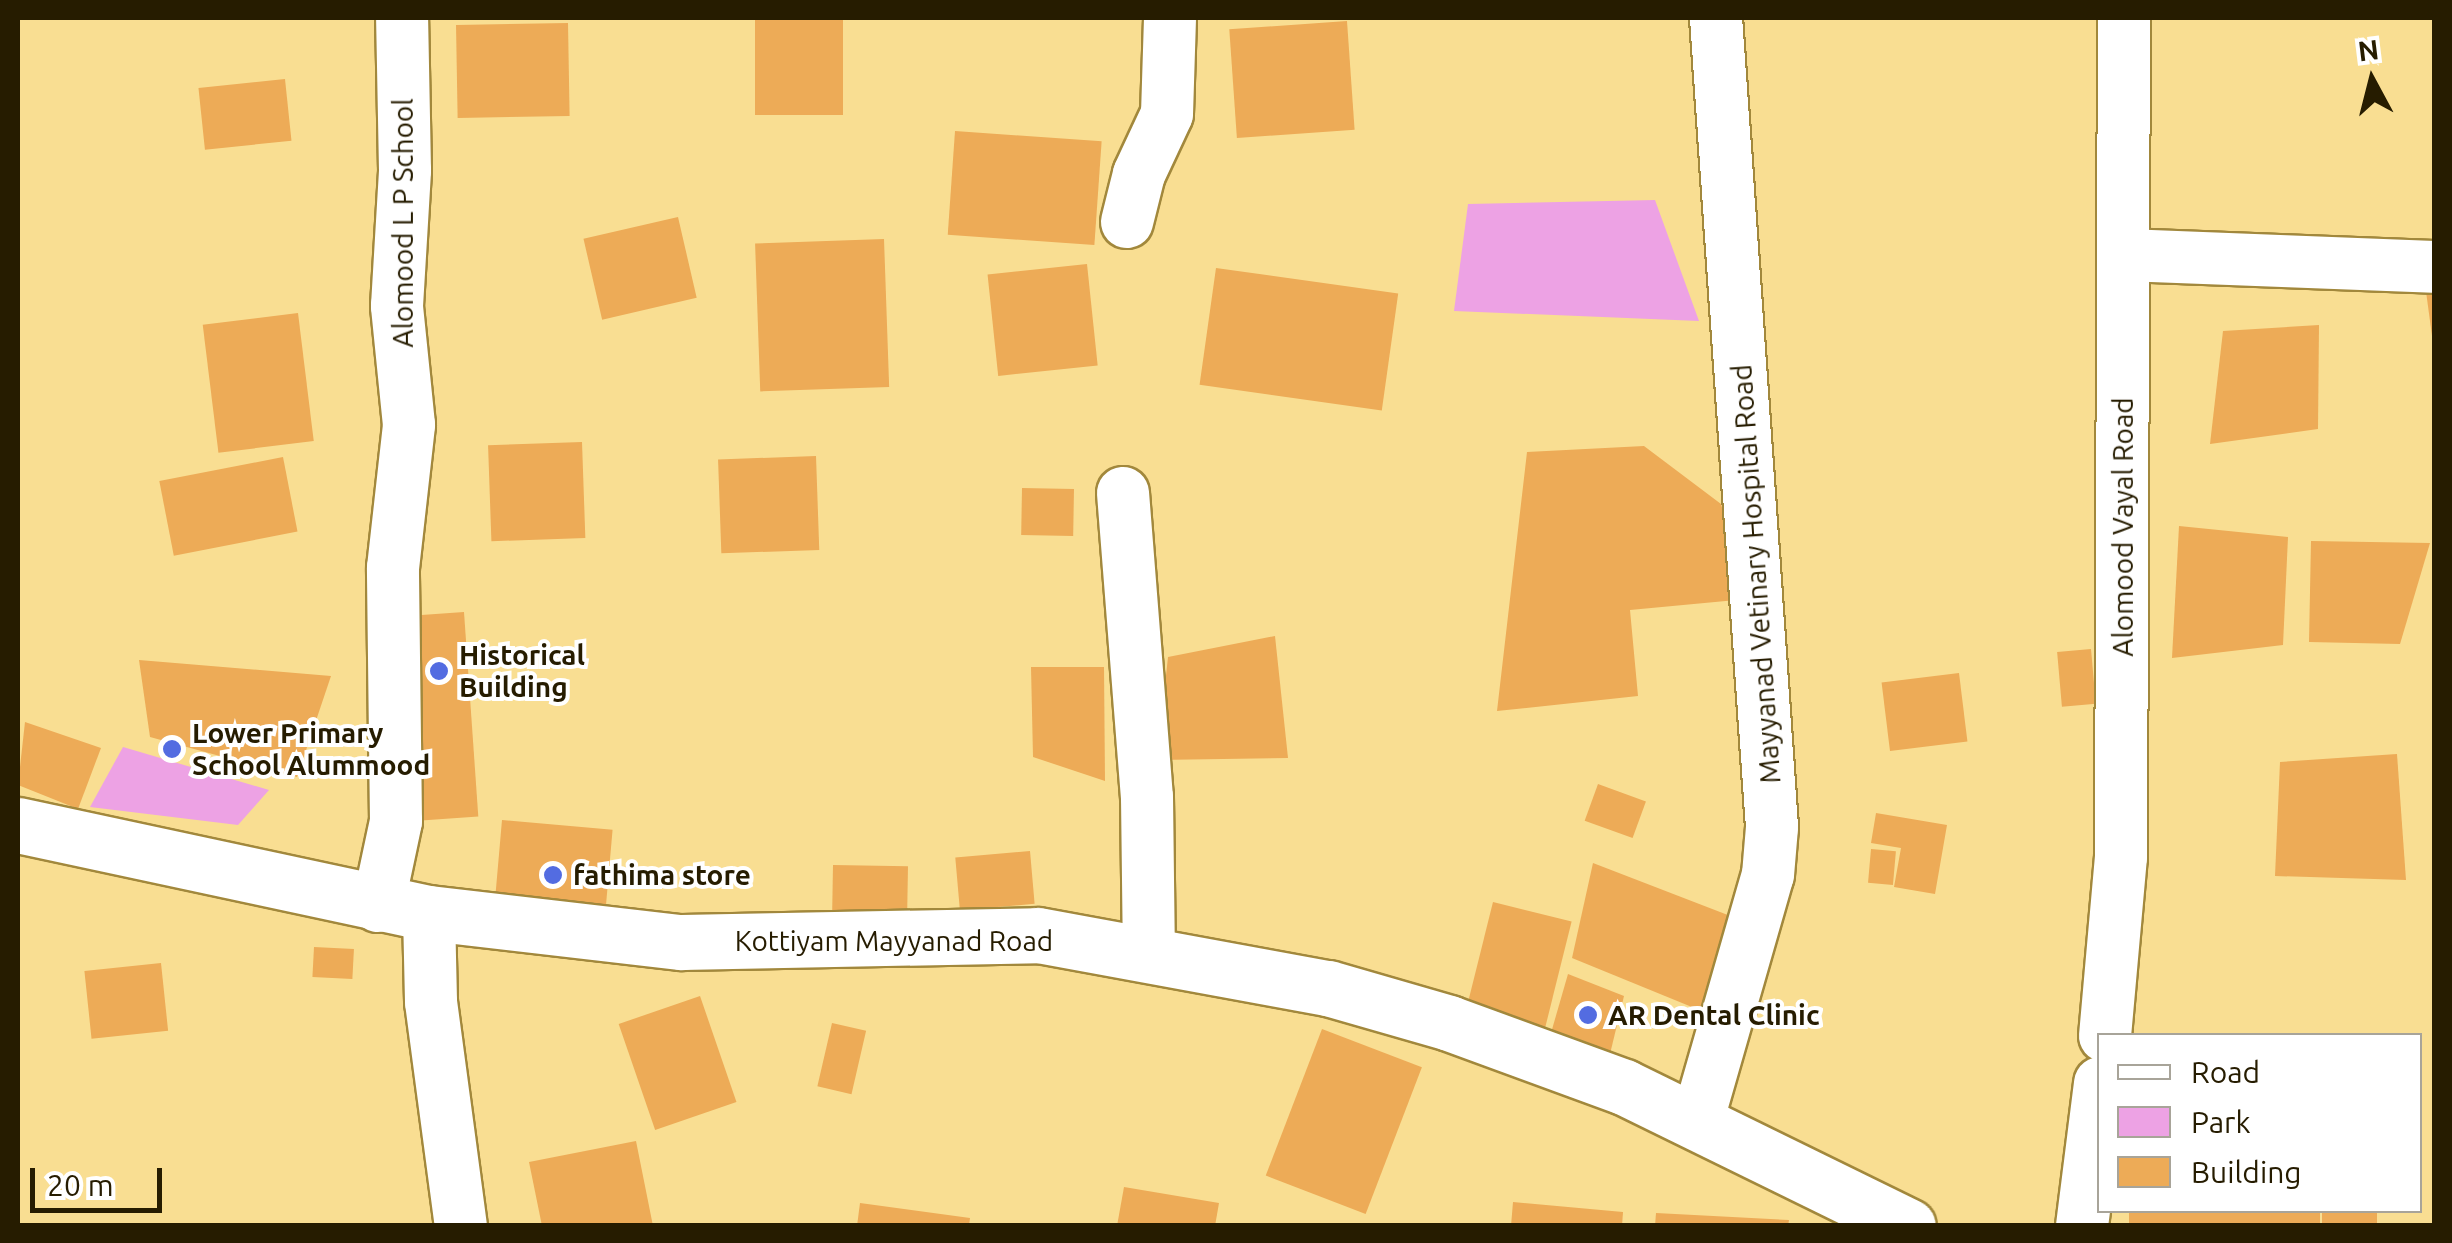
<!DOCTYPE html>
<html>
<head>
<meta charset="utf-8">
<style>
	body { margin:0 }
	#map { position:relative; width:2452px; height:1243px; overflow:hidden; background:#f9de92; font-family:Ubuntu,sans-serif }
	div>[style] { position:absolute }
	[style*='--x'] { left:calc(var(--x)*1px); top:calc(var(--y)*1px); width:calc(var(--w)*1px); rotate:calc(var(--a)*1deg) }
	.green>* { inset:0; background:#eda2e4 }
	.building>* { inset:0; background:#edab57; transform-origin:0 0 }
	.roads { filter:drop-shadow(2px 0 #a2883c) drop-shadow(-2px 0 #a2883c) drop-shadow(0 2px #a2883c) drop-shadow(0 -2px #a2883c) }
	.street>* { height:52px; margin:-26px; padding:0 26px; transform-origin:26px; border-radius:26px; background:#fff }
	.secondary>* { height:55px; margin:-27.5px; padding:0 27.5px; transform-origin:27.5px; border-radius:27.5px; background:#fff }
	.dots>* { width:28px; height:28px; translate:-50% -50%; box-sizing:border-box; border:5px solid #fff; border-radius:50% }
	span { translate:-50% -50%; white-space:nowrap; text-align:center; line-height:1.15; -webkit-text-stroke:8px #fff; paint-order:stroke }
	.street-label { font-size:28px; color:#261c00 }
	.poi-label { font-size:28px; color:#261c00; font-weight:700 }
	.left { translate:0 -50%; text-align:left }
	.frame { position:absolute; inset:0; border:20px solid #261c00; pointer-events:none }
	.legend { position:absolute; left:2097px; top:1033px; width:325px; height:180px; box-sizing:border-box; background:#fff; border:2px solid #a8a499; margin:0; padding:12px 18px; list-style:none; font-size:30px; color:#261c00 }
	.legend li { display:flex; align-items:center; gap:20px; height:50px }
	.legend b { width:50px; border:2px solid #a8a499 }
	.north { position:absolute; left:2322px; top:30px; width:100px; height:100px; -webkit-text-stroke:8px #fff; paint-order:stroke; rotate:353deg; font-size:28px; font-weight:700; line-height:40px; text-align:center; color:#261c00 }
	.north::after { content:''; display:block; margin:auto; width:35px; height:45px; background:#261c00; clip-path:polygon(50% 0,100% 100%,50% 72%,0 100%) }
	.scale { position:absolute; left:30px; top:1168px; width:132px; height:45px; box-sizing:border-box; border:5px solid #261c00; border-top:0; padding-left:12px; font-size:30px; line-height:35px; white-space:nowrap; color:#261c00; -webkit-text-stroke:8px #fff; paint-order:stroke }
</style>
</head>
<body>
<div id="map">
	<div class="green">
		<i style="clip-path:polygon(1655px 200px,1699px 321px,1454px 311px,1468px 204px)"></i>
		<i style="clip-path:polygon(123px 747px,269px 790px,238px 825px,90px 807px)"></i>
	</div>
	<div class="building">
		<i style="left:755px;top:18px;width:88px;height:97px"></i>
		<i style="left:1347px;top:21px;width:109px;height:118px;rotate:86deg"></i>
		<i style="left:568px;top:23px;width:93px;height:112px;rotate:89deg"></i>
		<i style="left:285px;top:79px;width:62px;height:87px;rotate:84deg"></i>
		<i style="left:955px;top:131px;width:147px;height:104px;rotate:4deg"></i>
		<i style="left:678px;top:217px;width:83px;height:97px;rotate:77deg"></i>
		<i style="left:884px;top:239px;width:148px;height:129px;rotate:88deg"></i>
		<i style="left:1087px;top:264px;width:102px;height:100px;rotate:84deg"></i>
		<i style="left:1216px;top:268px;width:184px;height:118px;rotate:8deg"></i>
		<i style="clip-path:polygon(2434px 268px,2434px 336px,2432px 336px,2423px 269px)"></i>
		<i style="left:298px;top:313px;width:129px;height:96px;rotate:83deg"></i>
		<i style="clip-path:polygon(2319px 325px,2318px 429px,2210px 444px,2223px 331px)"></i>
		<i style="left:582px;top:442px;width:96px;height:94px;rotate:88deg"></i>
		<i style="clip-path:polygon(1644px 446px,1721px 504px,1747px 599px,1630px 610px,1638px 696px,1497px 711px,1527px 452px)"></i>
		<i style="left:816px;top:456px;width:94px;height:98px;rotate:88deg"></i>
		<i style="left:283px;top:457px;width:76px;height:126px;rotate:79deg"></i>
		<i style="left:1022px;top:488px;width:52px;height:47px;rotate:1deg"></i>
		<i style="clip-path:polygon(2179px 526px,2288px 537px,2283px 645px,2172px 658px)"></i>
		<i style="clip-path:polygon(2311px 541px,2430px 543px,2400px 644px,2309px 642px)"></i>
		<i style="left:464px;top:612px;width:205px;height:57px;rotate:86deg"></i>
		<i style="clip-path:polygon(1275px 636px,1288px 758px,1157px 760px,1168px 657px)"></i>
		<i style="left:2091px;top:649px;width:55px;height:34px;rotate:85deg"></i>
		<i style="clip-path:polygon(139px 660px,331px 676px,297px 777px,150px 737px)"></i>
		<i style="clip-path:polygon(1031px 667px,1104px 667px,1105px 781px,1033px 757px)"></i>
		<i style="left:1959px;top:673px;width:69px;height:78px;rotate:83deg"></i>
		<i style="clip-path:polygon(25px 722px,101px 748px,78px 809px,18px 785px)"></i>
		<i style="clip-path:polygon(2397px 754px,2406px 880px,2275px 876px,2280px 762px)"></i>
		<i style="left:1598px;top:784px;width:51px;height:39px;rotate:20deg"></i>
		<i style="clip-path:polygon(1876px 813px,1947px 825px,1935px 894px,1894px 887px,1901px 848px,1871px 843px)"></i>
		<i style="left:502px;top:820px;width:111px;height:77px;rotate:5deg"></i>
		<i style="left:1871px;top:849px;width:25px;height:34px;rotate:5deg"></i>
		<i style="left:1030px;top:851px;width:53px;height:75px;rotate:85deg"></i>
		<i style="clip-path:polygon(1593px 863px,1733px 917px,1709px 1014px,1572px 958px)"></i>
		<i style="left:833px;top:865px;width:75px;height:55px;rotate:1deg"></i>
		<i style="left:1493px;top:902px;width:81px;height:113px;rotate:14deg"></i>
		<i style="left:314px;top:947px;width:40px;height:30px;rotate:3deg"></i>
		<i style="left:161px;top:963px;width:68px;height:77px;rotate:84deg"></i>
		<i style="clip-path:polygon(1568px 974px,1624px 996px,1610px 1054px,1551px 1033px)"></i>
		<i style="left:700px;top:996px;width:112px;height:86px;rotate:71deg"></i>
		<i style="left:832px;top:1023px;width:35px;height:65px;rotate:13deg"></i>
		<i style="left:1322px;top:1029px;width:107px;height:157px;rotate:21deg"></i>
		<i style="clip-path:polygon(636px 1141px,653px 1226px,542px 1226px,529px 1162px)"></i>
		<i style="clip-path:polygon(1124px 1187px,1219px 1203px,1215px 1226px,1117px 1226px)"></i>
		<i style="clip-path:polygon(1513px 1202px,1623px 1212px,1622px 1226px,1511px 1226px)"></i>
		<i style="clip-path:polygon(860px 1203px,970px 1218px,969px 1226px,857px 1226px)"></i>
		<i style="left:2129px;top:1210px;width:191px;height:16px"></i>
		<i style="left:2322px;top:1210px;width:55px;height:16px"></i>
		<i style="clip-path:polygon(1656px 1213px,1789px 1220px,1788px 1226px,1655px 1226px)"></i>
	</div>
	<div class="roads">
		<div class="street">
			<i style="--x:1127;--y:222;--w:49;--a:-76"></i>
			<i style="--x:1139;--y:174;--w:66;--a:-65"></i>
			<i style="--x:1167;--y:114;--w:96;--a:-88.2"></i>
			<i style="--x:2125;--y:255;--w:309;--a:2.2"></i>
			<i style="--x:1123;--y:493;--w:305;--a:85.5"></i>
			<i style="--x:1147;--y:797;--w:159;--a:89.3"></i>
			<i style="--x:378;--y:906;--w:87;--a:-78"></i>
			<i style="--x:396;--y:821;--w:253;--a:-90.7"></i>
			<i style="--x:393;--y:568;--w:144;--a:-83.6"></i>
			<i style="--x:409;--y:425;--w:120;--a:-95.8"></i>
			<i style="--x:397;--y:306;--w:136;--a:-86.6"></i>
			<i style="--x:405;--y:170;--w:152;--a:-91.1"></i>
			<i style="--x:429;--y:913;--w:89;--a:88.7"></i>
			<i style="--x:431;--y:1002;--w:226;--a:82.4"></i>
			<i style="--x:2105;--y:1036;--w:180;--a:-84.9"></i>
			<i style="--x:2121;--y:857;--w:839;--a:-89.8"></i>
			<i style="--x:1697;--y:1122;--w:257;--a:-74"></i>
			<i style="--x:1768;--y:875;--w:48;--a:-85.2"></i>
			<i style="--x:1772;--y:827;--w:811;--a:-93.96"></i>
			<i style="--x:2082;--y:1226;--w:144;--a:-82.8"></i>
		</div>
		<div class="secondary">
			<i style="--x:18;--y:825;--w:420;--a:12.1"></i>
			<i style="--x:429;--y:913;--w:254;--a:6.6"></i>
			<i style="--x:681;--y:942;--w:357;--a:-1.1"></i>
			<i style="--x:1038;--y:935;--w:295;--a:10.4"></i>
			<i style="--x:1328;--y:988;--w:126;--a:16.1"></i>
			<i style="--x:1449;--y:1023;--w:186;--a:20.1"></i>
			<i style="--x:1624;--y:1087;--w:316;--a:26.1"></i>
		</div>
	</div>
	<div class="dots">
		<i style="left:439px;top:671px;background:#536ce1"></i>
		<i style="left:172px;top:749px;background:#536ce1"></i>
		<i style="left:553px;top:875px;background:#536ce1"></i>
		<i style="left:1588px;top:1015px;background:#536ce1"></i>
	</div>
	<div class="street-label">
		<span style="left:403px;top:223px;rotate:-90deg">Alomood L P School</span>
		<span style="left:2123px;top:527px;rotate:-90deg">Alomood Vayal Road</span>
		<span style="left:1756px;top:574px;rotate:-94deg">Mayyanad Vetinary Hospital Road</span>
		<span style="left:894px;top:941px">Kottiyam Mayyanad Road</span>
	</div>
	<div class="poi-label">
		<span class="left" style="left:459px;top:671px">Historical<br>Building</span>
		<span class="left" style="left:192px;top:749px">Lower Primary<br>School Alummood</span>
		<span class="left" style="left:573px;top:875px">fathima store</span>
		<span class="left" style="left:1608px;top:1015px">AR Dental Clinic</span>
	</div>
	<div class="frame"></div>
	<ul class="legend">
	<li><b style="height:12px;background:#fff"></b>Road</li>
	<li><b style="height:28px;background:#eda2e4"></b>Park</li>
	<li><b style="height:28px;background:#edab57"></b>Building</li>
	</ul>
	<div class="north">N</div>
	<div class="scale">20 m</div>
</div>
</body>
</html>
